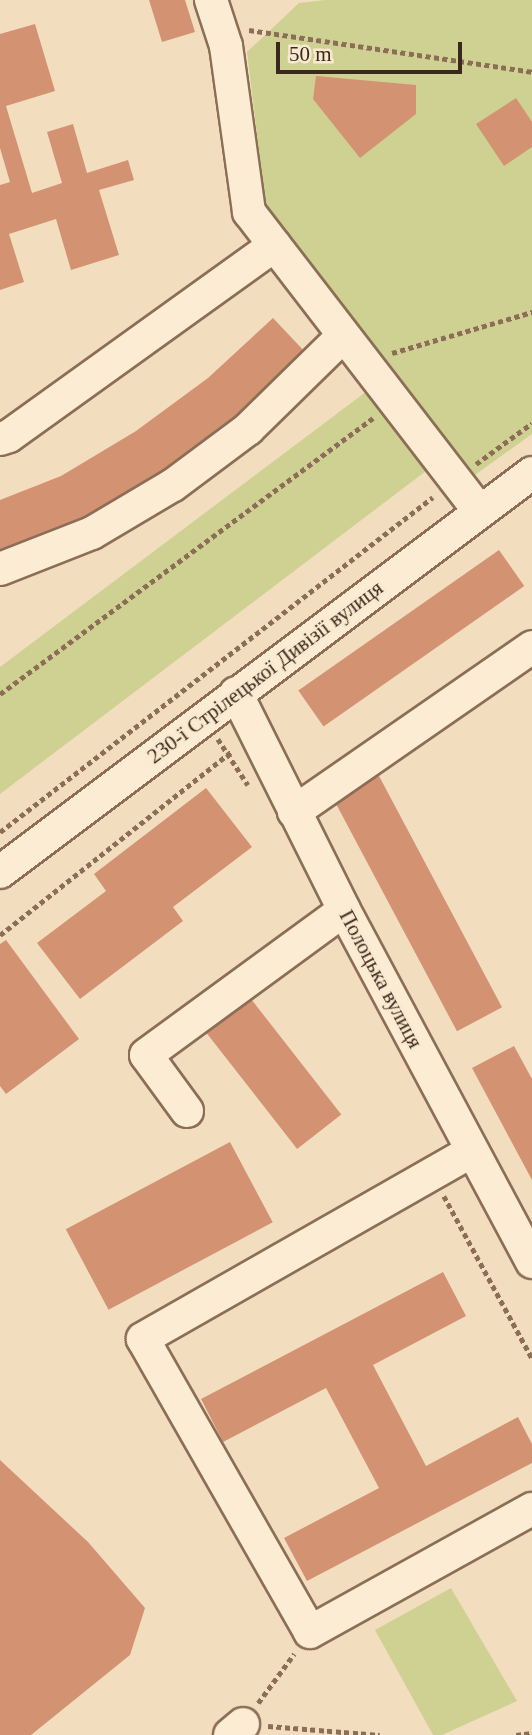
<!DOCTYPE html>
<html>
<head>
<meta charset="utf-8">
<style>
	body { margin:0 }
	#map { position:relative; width:532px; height:1735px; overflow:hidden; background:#f2debf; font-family:Georgia,serif }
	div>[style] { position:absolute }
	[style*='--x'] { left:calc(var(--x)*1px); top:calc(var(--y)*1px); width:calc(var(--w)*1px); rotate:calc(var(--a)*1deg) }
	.green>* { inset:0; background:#cfd192 }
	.building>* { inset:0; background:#d39271; transform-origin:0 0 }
	.path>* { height:4.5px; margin-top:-2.25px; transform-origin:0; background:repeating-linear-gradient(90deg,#8c6e56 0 5px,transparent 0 8.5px) }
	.roads { filter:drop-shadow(2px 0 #8c6e56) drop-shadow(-2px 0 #8c6e56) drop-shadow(0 2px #8c6e56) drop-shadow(0 -2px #8c6e56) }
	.minor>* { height:32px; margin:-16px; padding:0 16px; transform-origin:16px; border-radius:16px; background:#fcecd3 }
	span { translate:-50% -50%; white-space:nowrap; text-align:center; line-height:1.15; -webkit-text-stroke:5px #f8e9cf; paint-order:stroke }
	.street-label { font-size:21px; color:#3a281c }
	.scale { position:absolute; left:276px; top:42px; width:186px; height:32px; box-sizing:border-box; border:4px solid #3a281c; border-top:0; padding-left:9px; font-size:21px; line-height:24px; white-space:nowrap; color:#3a281c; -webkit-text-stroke:5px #f8e9cf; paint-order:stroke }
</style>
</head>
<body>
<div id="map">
	<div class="green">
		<i style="clip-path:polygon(325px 0,532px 0,532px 434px,472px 477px,267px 216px,247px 52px,299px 3px)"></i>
		<i style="clip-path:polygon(367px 391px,426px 471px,0 794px,0 667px)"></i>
		<i style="clip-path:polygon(451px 1588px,517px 1701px,442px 1735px,433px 1735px,375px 1630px)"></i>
	</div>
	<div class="building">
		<i style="clip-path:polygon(149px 0,185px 0,195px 32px,162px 42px)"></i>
		<i style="clip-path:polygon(35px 24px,55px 91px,6px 106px,32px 193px,62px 183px,47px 132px,73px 124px,87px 173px,128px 160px,134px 180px,99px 190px,119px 255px,71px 270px,56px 219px,9px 234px,24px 282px,0 290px,0 185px,10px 182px,0 148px,0 34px)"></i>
		<i style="clip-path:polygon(316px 76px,416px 85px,416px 114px,360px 158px,313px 99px)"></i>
		<i style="clip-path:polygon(516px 98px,532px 122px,532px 147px,504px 166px,476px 124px)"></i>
		<i style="clip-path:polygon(273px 318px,306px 353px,239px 415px,163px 471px,83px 519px,0 552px,0 500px,61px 476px,136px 431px,208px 378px)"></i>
		<i style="left:499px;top:550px;width:44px;height:245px;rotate:55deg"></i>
		<i style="left:379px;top:776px;width:262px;height:51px;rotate:62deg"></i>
		<i style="clip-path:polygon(206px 788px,252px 847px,173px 907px,183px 921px,80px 999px,37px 943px,106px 891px,94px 874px)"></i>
		<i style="clip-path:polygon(6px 940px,79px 1039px,6px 1094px,0 1086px,0 944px)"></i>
		<i style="left:244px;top:990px;width:158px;height:56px;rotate:52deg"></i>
		<i style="clip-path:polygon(514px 1046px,532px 1079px,532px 1180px,472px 1068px)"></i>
		<i style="left:230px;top:1142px;width:91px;height:186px;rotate:62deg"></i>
		<i style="clip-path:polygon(443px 1272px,466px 1316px,373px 1365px,426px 1466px,518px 1417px,532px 1444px,532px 1463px,307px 1581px,284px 1538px,379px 1488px,326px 1388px,223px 1442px,201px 1399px)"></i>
		<i style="clip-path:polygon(0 1460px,88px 1542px,145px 1608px,130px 1655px,31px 1735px,0 1735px)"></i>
	</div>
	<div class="path">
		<i style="--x:249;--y:30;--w:286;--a:8.4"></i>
		<i style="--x:392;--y:353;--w:146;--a:-16.3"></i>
		<i style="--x:476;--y:464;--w:69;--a:-36.2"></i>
		<i style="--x:0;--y:694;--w:464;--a:-36.5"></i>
		<i style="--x:218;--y:739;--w:55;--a:56.9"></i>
		<i style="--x:0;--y:832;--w:547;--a:-37.73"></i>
		<i style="--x:0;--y:935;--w:295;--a:-38.4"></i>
		<i style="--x:444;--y:1196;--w:184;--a:61.5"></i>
		<i style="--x:258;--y:1703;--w:61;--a:-53.7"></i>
		<i style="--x:268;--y:1726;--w:112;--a:4.6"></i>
		<i style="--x:516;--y:1735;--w:16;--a:-7"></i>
	</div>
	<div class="roads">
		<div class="minor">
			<i style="--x:211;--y:0;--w:48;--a:71.9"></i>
			<i style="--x:226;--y:46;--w:168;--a:82.1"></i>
			<i style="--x:249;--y:212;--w:377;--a:52.4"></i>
			<i style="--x:0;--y:439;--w:9;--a:-18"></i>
			<i style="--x:9;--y:436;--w:327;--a:-35.7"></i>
			<i style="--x:0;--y:569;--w:99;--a:-21.4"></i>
			<i style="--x:92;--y:533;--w:94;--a:-30.7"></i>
			<i style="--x:173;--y:485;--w:94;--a:-36.7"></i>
			<i style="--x:248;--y:429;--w:133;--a:-44.4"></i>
			<i style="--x:236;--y:693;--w:242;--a:63.5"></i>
			<i style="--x:344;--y:910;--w:399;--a:61.9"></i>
			<i style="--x:294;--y:812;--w:290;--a:-34.7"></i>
			<i style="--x:0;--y:872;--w:665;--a:-36.87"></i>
			<i style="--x:187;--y:1111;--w:69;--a:-126.2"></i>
			<i style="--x:146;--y:1055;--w:245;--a:-36.2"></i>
			<i style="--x:472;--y:1151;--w:379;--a:150.3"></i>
			<i style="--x:143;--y:1339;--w:337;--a:60.3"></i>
			<i style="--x:310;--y:1632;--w:254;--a:-29"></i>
			<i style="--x:230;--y:1735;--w:17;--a:-40"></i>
		</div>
	</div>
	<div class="street-label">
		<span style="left:265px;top:672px;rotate:-37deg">230-ї Стрілецької Дивізії вулиця</span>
		<span style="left:381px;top:979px;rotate:62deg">Полоцька вулиця</span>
	</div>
	<div class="scale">50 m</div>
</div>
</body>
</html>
